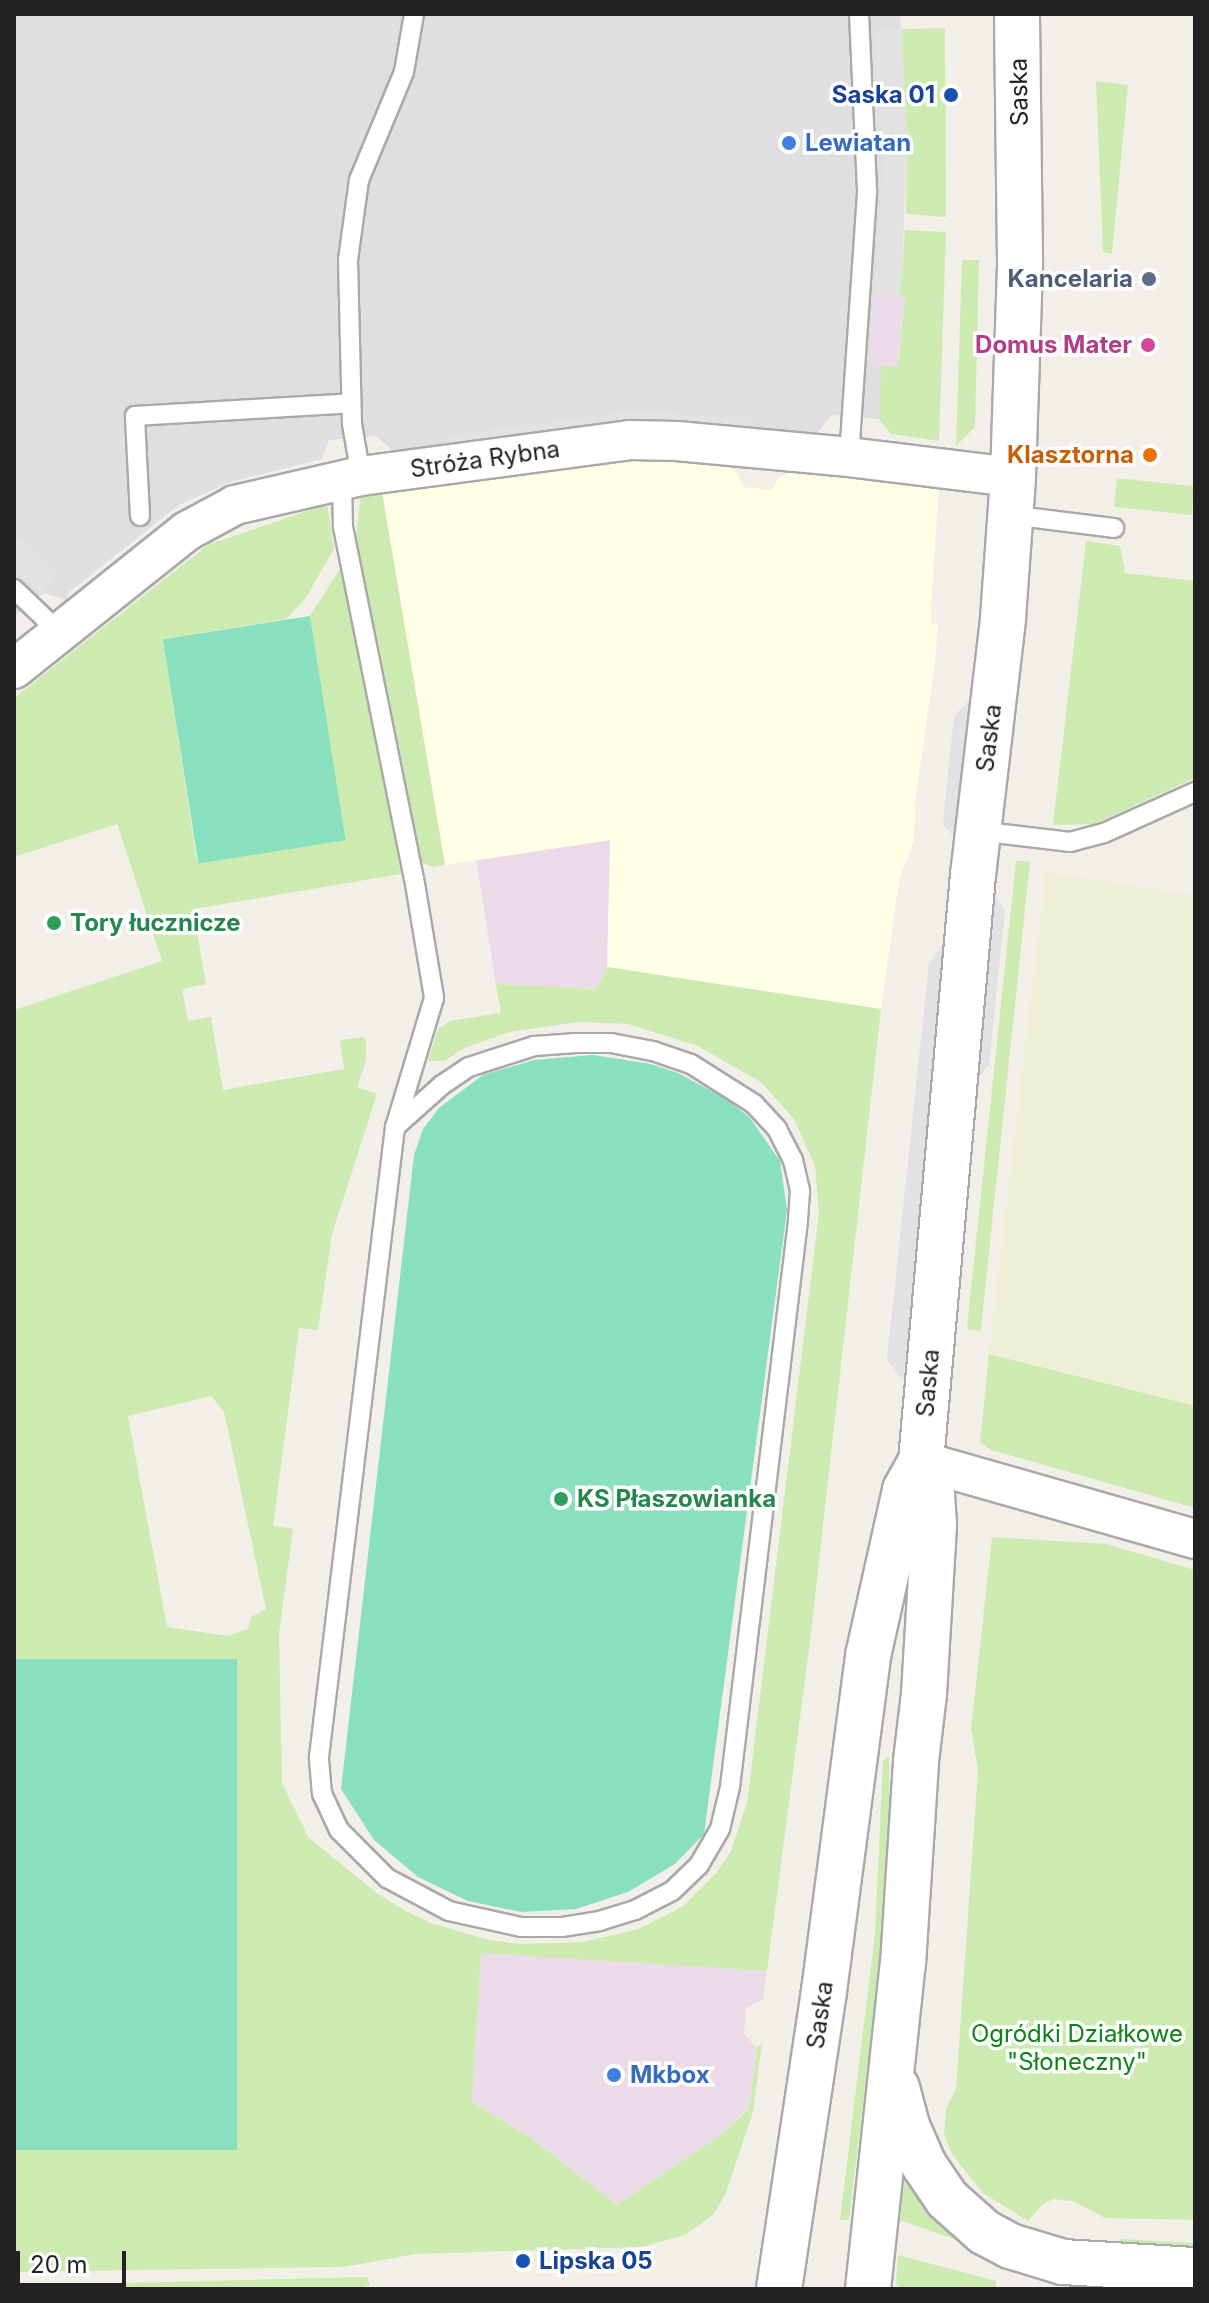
<!DOCTYPE html>
<html>
<head>
<meta charset="utf-8">
<style>
	body { margin:0 }
	#map { position:relative; width:1209px; height:2303px; overflow:hidden; background:#f2efe9; font-family:Inter,sans-serif }
	div>[style] { position:absolute }
	[style*='--x'] { left:calc(var(--x)*1px); top:calc(var(--y)*1px); width:calc(var(--w)*1px); rotate:calc(var(--a)*1deg) }
	.residential>* { inset:0; background:#e0dfdf }
	.industrial>* { inset:0; background:#ebdbe8; transform-origin:0 0 }
	.education>* { inset:0; background:#ffffe5 }
	.farmland>* { inset:0; background:#eef0d5 }
	.grass>* { inset:0; background:#cdebb0; transform-origin:0 0 }
	.pitch>* { inset:0; background:#88e0be; transform-origin:0 0 }
	.parking>* { inset:0; background:#e2e2e2 }
	.roads { filter:drop-shadow(2px 0 #a9a9a9) drop-shadow(-2px 0 #a9a9a9) drop-shadow(0 2px #a9a9a9) drop-shadow(0 -2px #a9a9a9) }
	.service>* { height:18px; margin:-9px; padding:0 9px; transform-origin:9px; border-radius:9px; background:#fff }
	.minor>* { height:38px; margin:-19px; padding:0 19px; transform-origin:19px; border-radius:19px; background:#fff }
	.tertiary>* { height:44px; margin:-22px; padding:0 22px; transform-origin:22px; border-radius:22px; background:#fff }
	.dots>* { width:22px; height:22px; translate:-50% -50%; box-sizing:border-box; border:4px solid #fff; border-radius:50% }
	span { translate:-50% -50%; white-space:nowrap; text-align:center; line-height:1.15; -webkit-text-stroke:7px #fff; paint-order:stroke }
	.street-label { font-size:24px; color:#222 }
	.transit-label { font-size:24px; color:#164399; font-weight:700 }
	.right { translate:-100% -50%; text-align:right }
	.left { translate:0 -50%; text-align:left }
	.shop-label { font-size:24px; color:#366cbe; font-weight:700 }
	.service-label { font-size:24px; color:#4e5e75; font-weight:700 }
	.hotel-label { font-size:24px; color:#b23c85; font-weight:700 }
	.food-label { font-size:24px; color:#c56008; font-weight:700 }
	.leisure-label { font-size:24px; color:#27864d; font-weight:700 }
	.park-label { font-size:24px; color:#0c8416 }
	.frame { position:absolute; inset:0; border:16px solid #222; pointer-events:none }
	.scale { position:absolute; left:16px; top:2251px; width:110px; height:36px; box-sizing:border-box; border:4px solid #222; border-top:0; padding-left:10px; font-size:24px; line-height:28px; white-space:nowrap; color:#222; -webkit-text-stroke:6px #fff; paint-order:stroke }
</style>
</head>
<body>
<div id="map">
	<div class="residential">
		<i style="clip-path:polygon(14px 14px,900px 14px,907px 130px,898px 368px,882px 367px,879px 419px,831px 415px,820px 430px,809px 436px,395px 453px,376px 436px,329px 440px,322px 459px,230px 482px,179px 505px,68px 593px,67px 600px,44px 593px,14px 616px)"></i>
	</div>
	<div class="industrial">
		<i style="left:875px;top:292px;width:30px;height:73px;rotate:6deg"></i>
		<i style="clip-path:polygon(611px 840px,607px 967px,596px 989px,496px 984px,476px 860px)"></i>
		<i style="clip-path:polygon(481px 1952px,767px 1971px,763px 1999px,746px 2008px,744px 2034px,757px 2048px,749px 2108px,718px 2137px,617px 2205px,531px 2138px,472px 2102px)"></i>
	</div>
	<div class="education">
		<i style="clip-path:polygon(636px 455px,725px 463px,737px 473px,743px 487px,772px 490px,778px 478px,796px 469px,939px 486px,930px 623px,938px 624px,935px 662px,915px 803px,914px 840px,899px 880px,881px 1009px,607px 967px,610px 840px,445px 865px,382px 492px)"></i>
	</div>
	<div class="farmland">
		<i style="clip-path:polygon(1046px 872px,1195px 895px,1195px 1406px,989px 1354px)"></i>
	</div>
	<div class="grass">
		<i style="clip-path:polygon(945px 28px,946px 217px,906px 214px,907px 130px,901px 29px)"></i>
		<i style="clip-path:polygon(1096px 81px,1128px 85px,1112px 254px,1103px 252px)"></i>
		<i style="clip-path:polygon(905px 230px,946px 232px,939px 441px,891px 434px,879px 419px,881px 366px,898px 367px,905px 295px,900px 295px)"></i>
		<i style="clip-path:polygon(962px 260px,979px 260px,975px 427px,956px 446px)"></i>
		<i style="left:1117px;top:478px;width:78px;height:29px;rotate:6deg"></i>
		<i style="clip-path:polygon(382px 492px,445px 865px,433px 867px,421px 862px,355px 544px,361px 494px)"></i>
		<i style="clip-path:polygon(evenodd,327px 504px,334px 549px,305px 599px,286px 619px,163px 639px,197px 862px,344px 840px,310px 616px,341px 567px,401px 874px,193px 909px,206px 984px,182px 989px,188px 1021px,211px 1017px,223px 1090px,344px 1069px,340px 1040px,363px 1037px,366px 1040px,366px 1060px,357px 1087px,377px 1094px,332px 1234px,318px 1330px,299px 1328px,273px 1526px,293px 1529px,279px 1634px,282px 1783px,308px 1837px,378px 1894px,404px 1910px,431px 1923px,489px 1940px,521px 1944px,583px 1942px,638px 1929px,682px 1907px,717px 1872px,731px 1851px,747px 1803px,819px 1213px,815px 1166px,794px 1119px,762px 1083px,698px 1046px,628px 1024px,579px 1022px,509px 1032px,465px 1048px,444px 1061px,428px 1061px,438px 1029px,450px 1021px,501px 1013px,496px 984px,596px 989px,607px 967px,881px 1009px,811px 1633px,767px 1971px,481px 1953px,472px 2102px,531px 2138px,617px 2205px,718px 2137px,749px 2109px,757px 2048px,762px 2043px,753px 2112px,726px 2193px,713px 2215px,685px 2235px,642px 2247px,416px 2254px,343px 2267px,14px 2272px,14px 2150px,236px 2150px,237px 1660px,14px 1659px,14px 1010px,162px 961px,117px 824px,14px 857px,14px 698px,208px 545px,327px 504px,211px 1396px,224px 1412px,266px 1609px,251px 1617px,248px 1629px,228px 1636px,167px 1627px,128px 1416px,211px 1396px)"></i>
		<i style="clip-path:polygon(1086px 541px,1120px 546px,1125px 573px,1195px 581px,1195px 778px,1094px 824px,1053px 825px)"></i>
		<i style="left:1030px;top:862px;width:471px;height:14px;rotate:96deg"></i>
		<i style="clip-path:polygon(989px 1354px,1195px 1406px,1195px 1508px,991px 1450px,980px 1442px)"></i>
		<i style="clip-path:polygon(992px 1537px,1106px 1544px,1195px 1570px,1195px 2220px,1105px 2218px,1072px 2201px,1053px 2199px,1043px 2204px,1028px 2221px,983px 2193px,953px 2156px,944px 2135px,946px 2109px,956px 2088px,978px 1770px,971px 1729px)"></i>
		<i style="clip-path:polygon(889px 1756px,890px 1835px,883px 1936px,849px 2220px,840px 2220px,875px 1934px,883px 1761px)"></i>
		<i style="clip-path:polygon(905px 2170px,979px 2248px,900px 2220px)"></i>
		<i style="clip-path:polygon(1120px 2239px,1195px 2243px,1195px 2250px,1119px 2247px)"></i>
		<i style="clip-path:polygon(898px 2255px,996px 2281px,996px 2288px,899px 2287px,896px 2283px)"></i>
		<i style="clip-path:polygon(367px 2277px,370px 2285px,354px 2289px,116px 2289px,124px 2283px)"></i>
		<i style="clip-path:polygon(74px 2283px,85px 2289px,14px 2289px,14px 2284px)"></i>
	</div>
	<div class="pitch">
		<i style="left:310px;top:616px;width:227px;height:149px;rotate:81deg"></i>
		<i style="clip-path:polygon(593px 1055px,651px 1064px,678px 1073px,728px 1100px,750px 1118px,780px 1161px,787px 1210px,704px 1834px,675px 1864px,628px 1892px,576px 1909px,521px 1912px,468px 1901px,418px 1877px,374px 1840px,341px 1789px,414px 1155px,423px 1129px,439px 1108px,483px 1075px,534px 1060px)"></i>
		<i style="left:14px;top:1659px;width:223px;height:491px"></i>
	</div>
	<div class="parking">
		<i style="clip-path:polygon(901px 29px,907px 163px,900px 295px,875px 292px,883px 163px,875px 30px)"></i>
		<i style="clip-path:polygon(632px 411px,745px 418px,762px 435px,437px 451px,453px 435px)"></i>
		<i style="clip-path:polygon(14px 534px,57px 573px,40px 592px,14px 570px)"></i>
		<i style="clip-path:polygon(975px 694px,959px 843px,943px 824px,954px 716px)"></i>
		<i style="clip-path:polygon(990px 887px,1005px 911px,989px 1065px,968px 1091px)"></i>
		<i style="clip-path:polygon(949px 937px,903px 1381px,887px 1359px,929px 963px)"></i>
	</div>
	<div class="roads">
		<div class="service">
			<i style="--x:849;--y:457;--w:268;--a:-86.1"></i>
			<i style="--x:867;--y:190;--w:176;--a:-92.6"></i>
			<i style="--x:361;--y:476;--w:53;--a:-99.8"></i>
			<i style="--x:352;--y:424;--w:164;--a:-91.4"></i>
			<i style="--x:348;--y:260;--w:81;--a:-82.2"></i>
			<i style="--x:359;--y:180;--w:117;--a:-67.4"></i>
			<i style="--x:404;--y:72;--w:59;--a:-80.2"></i>
			<i style="--x:342;--y:481;--w:46;--a:88.8"></i>
			<i style="--x:343;--y:527;--w:358;--a:78.6"></i>
			<i style="--x:414;--y:878;--w:122;--a:80.5"></i>
			<i style="--x:434;--y:998;--w:135;--a:106.8"></i>
			<i style="--x:1010;--y:515;--w:105;--a:7.1"></i>
			<i style="--x:140;--y:516;--w:100;--a:-92.9"></i>
			<i style="--x:135;--y:416;--w:216;--a:-3.4"></i>
			<i style="--x:14;--y:589;--w:62;--a:43.7"></i>
			<i style="--x:978;--y:831;--w:93;--a:6.8"></i>
			<i style="--x:1070;--y:842;--w:35;--a:-15"></i>
			<i style="--x:1104;--y:833;--w:100;--a:-24.3"></i>
			<i style="--x:573;--y:1043;--w:38;--a:0"></i>
			<i style="--x:611;--y:1043;--w:43;--a:10.8"></i>
			<i style="--x:653;--y:1051;--w:40;--a:18.9"></i>
			<i style="--x:691;--y:1064;--w:75;--a:32.4"></i>
			<i style="--x:754;--y:1104;--w:34;--a:47"></i>
			<i style="--x:777;--y:1129;--w:35;--a:63"></i>
			<i style="--x:793;--y:1160;--w:32;--a:77"></i>
			<i style="--x:800;--y:1191;--w:30;--a:94"></i>
			<i style="--x:798;--y:1221;--w:570;--a:96.85"></i>
			<i style="--x:730;--y:1787;--w:43;--a:103.4"></i>
			<i style="--x:720;--y:1829;--w:42;--a:120.3"></i>
			<i style="--x:699;--y:1865;--w:37;--a:136"></i>
			<i style="--x:672;--y:1891;--w:42;--a:152.8"></i>
			<i style="--x:635;--y:1910;--w:37;--a:163"></i>
			<i style="--x:600;--y:1921;--w:39;--a:171"></i>
			<i style="--x:561;--y:1927;--w:40;--a:180"></i>
			<i style="--x:521;--y:1927;--w:74;--a:-167.5"></i>
			<i style="--x:449;--y:1911;--w:70;--a:-152"></i>
			<i style="--x:387;--y:1878;--w:68;--a:-135"></i>
			<i style="--x:339;--y:1830;--w:40;--a:-115"></i>
			<i style="--x:322;--y:1794;--w:37;--a:-95"></i>
			<i style="--x:319;--y:1757;--w:635;--a:-83.12"></i>
			<i style="--x:395;--y:1127;--w:63;--a:-41.8"></i>
			<i style="--x:442;--y:1085;--w:32;--a:-34"></i>
			<i style="--x:469;--y:1067;--w:68;--a:-17.9"></i>
			<i style="--x:534;--y:1046;--w:39;--a:-4"></i>
		</div>
		<div class="minor">
			<i style="--x:14;--y:669;--w:221;--a:-38.6"></i>
			<i style="--x:187;--y:531;--w:55;--a:-28.4"></i>
			<i style="--x:235;--y:505;--w:129;--a:-13"></i>
			<i style="--x:361;--y:476;--w:271;--a:-7.6"></i>
			<i style="--x:630;--y:440;--w:47;--a:1.2"></i>
			<i style="--x:677;--y:441;--w:173;--a:5.3"></i>
			<i style="--x:849;--y:457;--w:165;--a:7"></i>
			<i style="--x:921;--y:1461;--w:285;--a:15.9"></i>
		</div>
		<div class="tertiary">
			<i style="--x:897;--y:2088;--w:39;--a:75"></i>
			<i style="--x:907;--y:2126;--w:43;--a:66.4"></i>
			<i style="--x:924;--y:2165;--w:41;--a:55.9"></i>
			<i style="--x:947;--y:2199;--w:50;--a:41.7"></i>
			<i style="--x:984;--y:2232;--w:30;--a:28"></i>
			<i style="--x:1010;--y:2246;--w:55;--a:16.8"></i>
			<i style="--x:1063;--y:2262;--w:132;--a:3.5"></i>
			<i style="--x:779;--y:2289;--w:301;--a:-81.4"></i>
			<i style="--x:824;--y:1991;--w:338;--a:-82.5"></i>
			<i style="--x:868;--y:1656;--w:170;--a:-77.4"></i>
			<i style="--x:905;--y:1490;--w:33;--a:-61"></i>
			<i style="--x:921;--y:1461;--w:588;--a:-84.93"></i>
			<i style="--x:973;--y:875;--w:259;--a:-83.3"></i>
			<i style="--x:1003;--y:618;--w:141;--a:-85.9"></i>
			<i style="--x:1013;--y:477;--w:215;--a:-88.1"></i>
			<i style="--x:1020;--y:262;--w:248;--a:-90.7"></i>
			<i style="--x:868;--y:2289;--w:327;--a:-83.9"></i>
			<i style="--x:903;--y:1964;--w:203;--a:-86.3"></i>
			<i style="--x:916;--y:1761;--w:67;--a:-83.2"></i>
			<i style="--x:924;--y:1694;--w:170;--a:-86.6"></i>
			<i style="--x:934;--y:1524;--w:32;--a:-94"></i>
			<i style="--x:932;--y:1492;--w:33;--a:-110"></i>
		</div>
	</div>
	<div class="dots">
		<i style="left:951px;top:95px;background:#1a4fb4"></i>
		<i style="left:789px;top:143px;background:#3f7fe0"></i>
		<i style="left:1149px;top:279px;background:#5c6f8a"></i>
		<i style="left:1148px;top:345px;background:#d1479c"></i>
		<i style="left:1150px;top:455px;background:#e8710a"></i>
		<i style="left:54px;top:923px;background:#2e9e5b"></i>
		<i style="left:561px;top:1499px;background:#2e9e5b"></i>
		<i style="left:614px;top:2075px;background:#3f7fe0"></i>
		<i style="left:523px;top:2261px;background:#1a4fb4"></i>
	</div>
	<div class="street-label">
		<span style="left:1019px;top:92px;rotate:-91deg">Saska</span>
		<span style="left:485px;top:459px;rotate:-8deg">Stróża Rybna</span>
		<span style="left:989px;top:738px;rotate:-83deg">Saska</span>
		<span style="left:928px;top:1383px;rotate:-85deg">Saska</span>
		<span style="left:820px;top:2015px;rotate:-82deg">Saska</span>
	</div>
	<div class="transit-label">
		<span class="right" style="left:935px;top:95px">Saska 01</span>
		<span class="left" style="left:539px;top:2261px">Lipska 05</span>
	</div>
	<div class="shop-label">
		<span class="left" style="left:805px;top:143px">Lewiatan</span>
		<span class="left" style="left:630px;top:2075px">Mkbox</span>
	</div>
	<div class="service-label">
		<span class="right" style="left:1133px;top:279px">Kancelaria</span>
	</div>
	<div class="hotel-label">
		<span class="right" style="left:1132px;top:345px">Domus Mater</span>
	</div>
	<div class="food-label">
		<span class="right" style="left:1134px;top:455px">Klasztorna</span>
	</div>
	<div class="leisure-label">
		<span class="left" style="left:70px;top:923px">Tory łucznicze</span>
		<span class="left" style="left:577px;top:1499px">KS Płaszowianka</span>
	</div>
	<div class="park-label">
		<span style="left:1077px;top:2048px">Ogródki Działkowe<br>"Słoneczny"</span>
	</div>
	<div class="frame"></div>
	<div class="scale">20 m</div>
</div>
</body>
</html>
